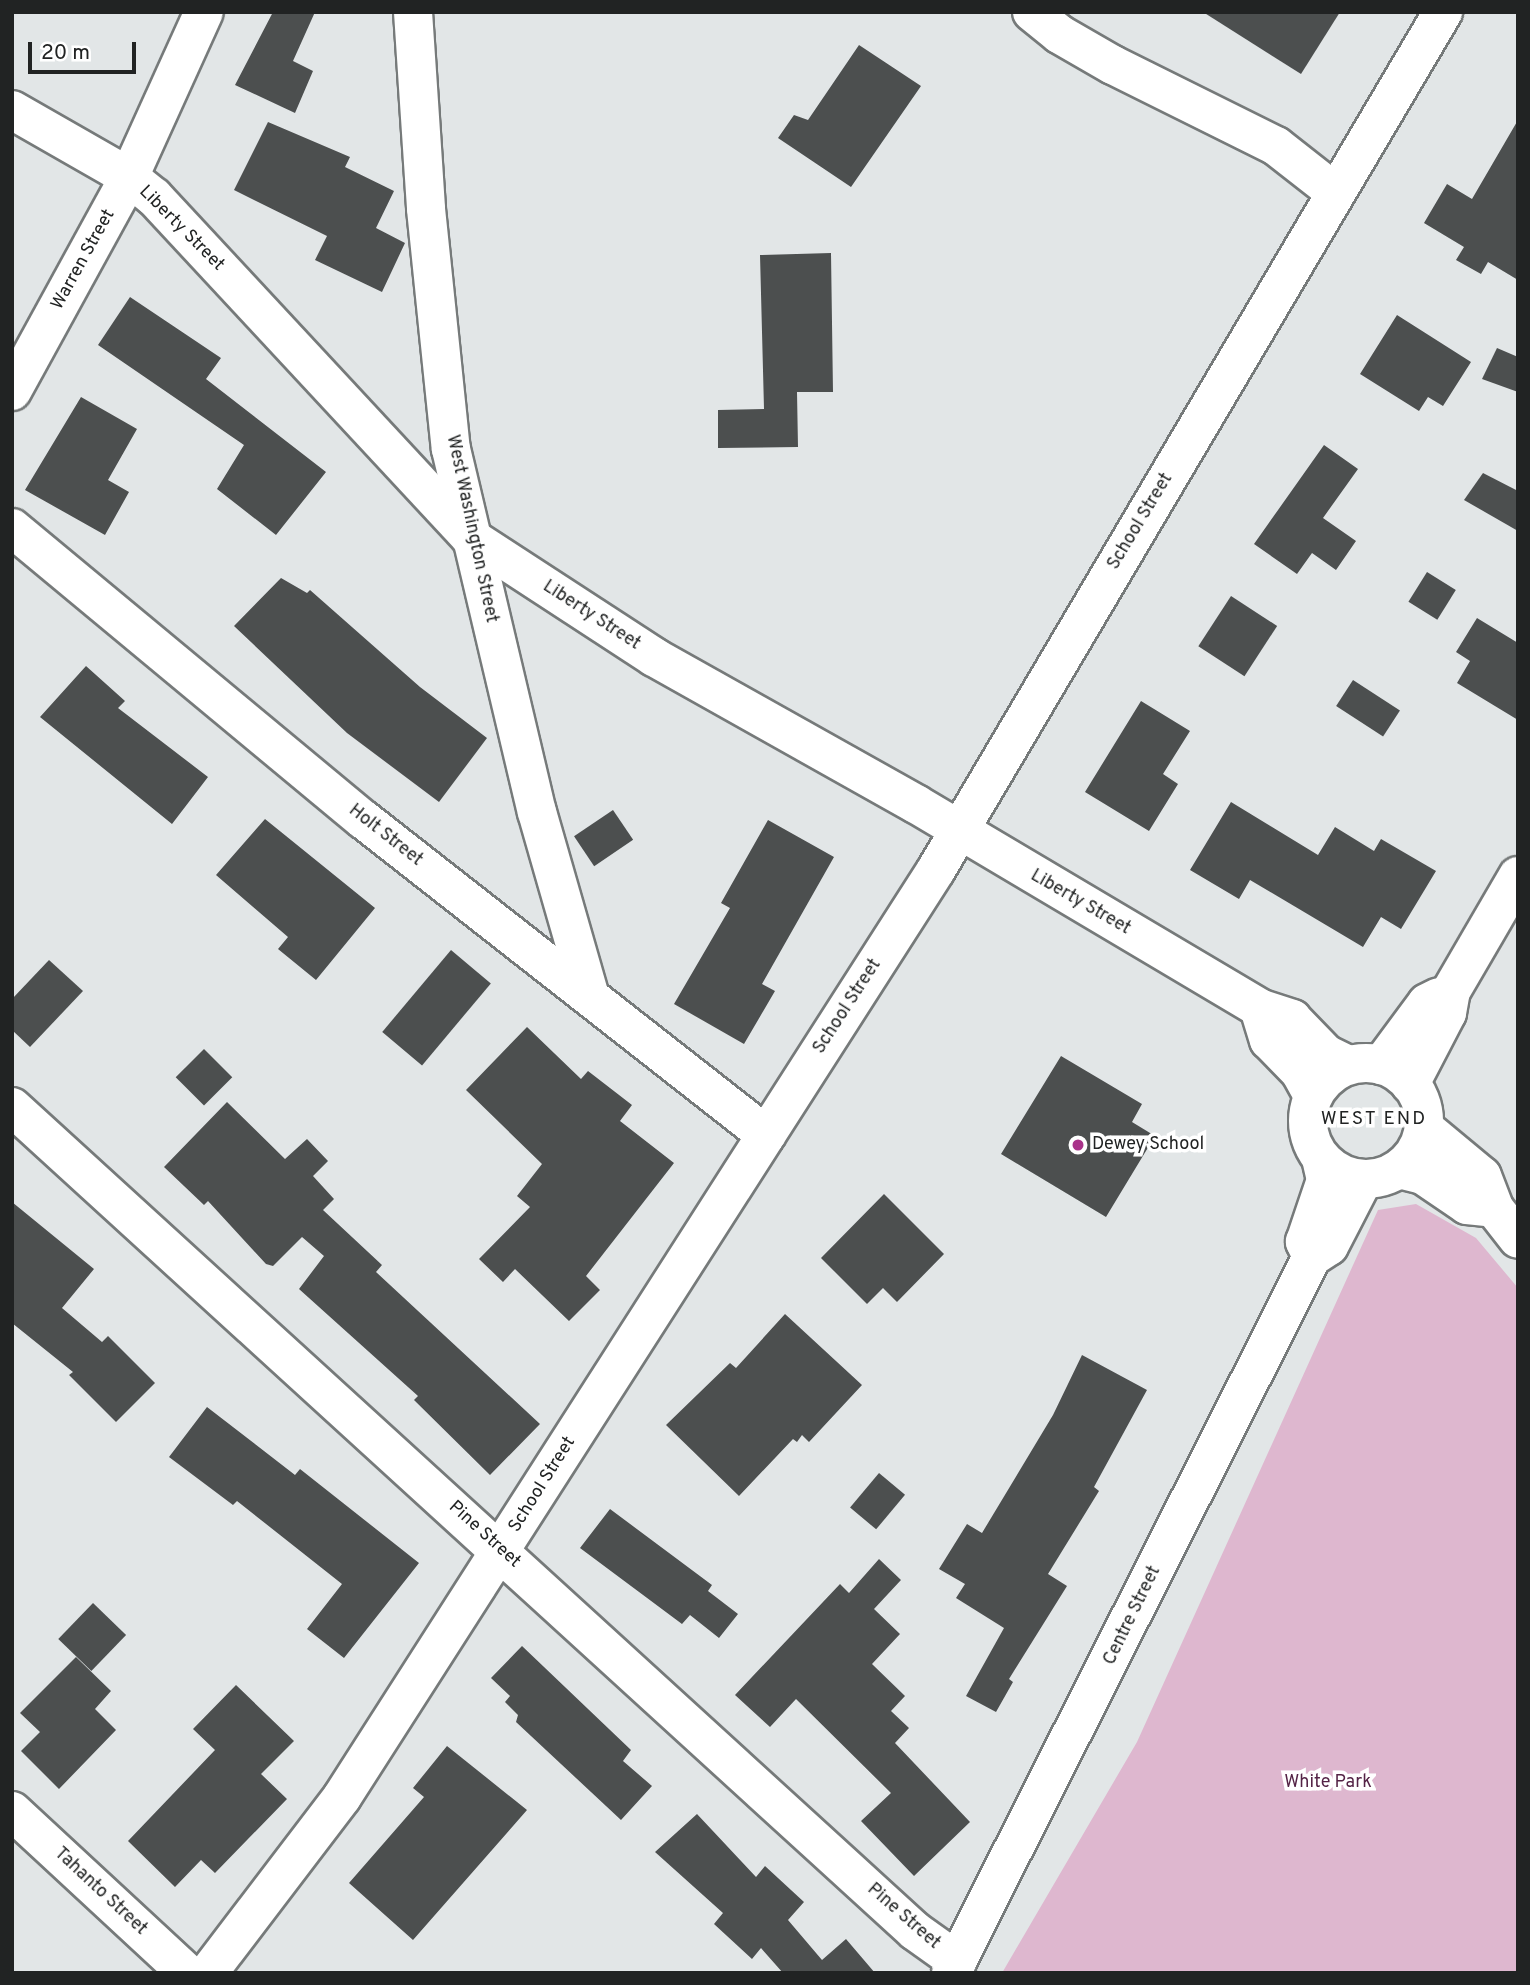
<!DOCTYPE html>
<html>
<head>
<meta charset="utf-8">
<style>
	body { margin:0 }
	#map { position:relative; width:1530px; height:1985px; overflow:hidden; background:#e2e6e7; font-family:Overpass,sans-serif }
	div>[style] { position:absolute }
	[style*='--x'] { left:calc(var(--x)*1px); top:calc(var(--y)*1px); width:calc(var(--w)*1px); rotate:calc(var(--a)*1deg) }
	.green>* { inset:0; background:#deb7cf }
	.building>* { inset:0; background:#4c4f4f; transform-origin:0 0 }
	.roads { filter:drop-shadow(2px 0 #767a7a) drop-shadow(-2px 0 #767a7a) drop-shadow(0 2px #767a7a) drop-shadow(0 -2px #767a7a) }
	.minor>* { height:38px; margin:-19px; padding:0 19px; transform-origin:19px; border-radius:19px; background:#fff }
	.minor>.ring { margin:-19px; padding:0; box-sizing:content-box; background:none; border:38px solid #fff; border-radius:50% }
	.dots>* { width:19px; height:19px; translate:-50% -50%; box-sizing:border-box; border:4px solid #fff; border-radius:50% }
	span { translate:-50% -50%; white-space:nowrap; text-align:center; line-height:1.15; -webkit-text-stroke:7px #fff; paint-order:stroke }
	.street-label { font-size:18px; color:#212323 }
	.poi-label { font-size:18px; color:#212323 }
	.left { translate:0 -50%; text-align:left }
	.park-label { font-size:18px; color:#542346 }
	.neighbourhood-label { font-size:19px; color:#212323; letter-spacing:2px }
	.frame { position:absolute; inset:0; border:14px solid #212323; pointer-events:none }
	.scale { position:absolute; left:28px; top:42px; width:108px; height:32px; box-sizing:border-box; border:4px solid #212323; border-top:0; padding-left:9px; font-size:21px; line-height:24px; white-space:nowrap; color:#212323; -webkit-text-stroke:5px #fff; paint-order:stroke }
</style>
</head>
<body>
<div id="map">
	<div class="green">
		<i style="clip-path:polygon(1416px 1204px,1476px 1238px,1518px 1288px,1518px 1973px,1002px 1973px,1137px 1742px,1378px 1210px)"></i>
	</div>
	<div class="building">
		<i style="clip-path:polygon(273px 12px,315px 12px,293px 61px,313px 71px,295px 113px,235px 85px)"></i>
		<i style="clip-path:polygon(1203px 12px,1340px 12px,1301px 74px)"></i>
		<i style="clip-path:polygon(859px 45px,921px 86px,851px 187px,778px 138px,794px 115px,808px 120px)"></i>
		<i style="clip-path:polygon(1518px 120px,1518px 280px,1488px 262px,1481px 274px,1456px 260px,1464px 247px,1424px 223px,1447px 184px,1472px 199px)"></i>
		<i style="clip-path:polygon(268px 122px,350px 157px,345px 167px,394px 191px,376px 228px,405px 243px,382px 292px,315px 260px,327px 236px,234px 190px)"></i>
		<i style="clip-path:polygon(831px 253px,833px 392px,797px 392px,798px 447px,718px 448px,718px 410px,764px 409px,760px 255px)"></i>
		<i style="clip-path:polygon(130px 297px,221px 358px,206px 379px,326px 472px,276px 535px,217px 489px,244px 445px,98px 345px)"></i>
		<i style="clip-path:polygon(1397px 315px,1471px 362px,1443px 406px,1428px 397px,1419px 411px,1360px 374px)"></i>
		<i style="clip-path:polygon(1497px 348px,1518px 357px,1518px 392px,1482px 379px)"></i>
		<i style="clip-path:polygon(81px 397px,137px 429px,108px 480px,129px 492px,105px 535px,25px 490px)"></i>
		<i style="clip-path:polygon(1324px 445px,1358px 469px,1323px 518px,1356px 541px,1336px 570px,1312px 553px,1297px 574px,1254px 544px)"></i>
		<i style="clip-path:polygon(1483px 473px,1518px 491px,1518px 531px,1464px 500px)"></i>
		<i style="left:1427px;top:572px;width:34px;height:35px;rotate:32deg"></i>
		<i style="clip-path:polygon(281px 578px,307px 593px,310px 590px,420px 687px,487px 738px,439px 802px,347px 733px,234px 626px)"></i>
		<i style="left:1231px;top:596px;width:55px;height:60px;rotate:33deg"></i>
		<i style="clip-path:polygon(1477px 618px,1518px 643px,1518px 720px,1457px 683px,1470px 661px,1456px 652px)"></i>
		<i style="clip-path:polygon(86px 666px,125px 701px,118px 708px,208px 777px,172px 824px,40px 717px)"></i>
		<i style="left:1353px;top:680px;width:56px;height:31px;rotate:33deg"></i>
		<i style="clip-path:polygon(1141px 701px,1190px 731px,1163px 774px,1178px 784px,1149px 831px,1085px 792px)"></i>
		<i style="clip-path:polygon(1231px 802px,1318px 855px,1335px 827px,1374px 851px,1381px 839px,1436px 871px,1401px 929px,1381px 917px,1363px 947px,1250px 880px,1239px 899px,1190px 870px)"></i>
		<i style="left:613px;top:810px;width:36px;height:47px;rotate:56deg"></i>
		<i style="clip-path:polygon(265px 819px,375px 908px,316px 980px,278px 949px,288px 937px,216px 875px)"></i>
		<i style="clip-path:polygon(768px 820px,834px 857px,762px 984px,775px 991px,744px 1044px,674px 1004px,730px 908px,721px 903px)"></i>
		<i style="left:451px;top:950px;width:52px;height:107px;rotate:40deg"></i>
		<i style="clip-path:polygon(49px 960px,83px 991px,30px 1047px,12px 1030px,12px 999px)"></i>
		<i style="clip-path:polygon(527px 1027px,581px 1079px,588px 1071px,632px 1105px,620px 1121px,674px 1163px,586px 1276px,600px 1290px,569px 1321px,515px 1269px,503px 1282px,479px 1259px,530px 1207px,517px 1196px,542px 1164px,466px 1090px)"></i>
		<i style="left:204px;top:1049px;width:40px;height:40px;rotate:45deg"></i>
		<i style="clip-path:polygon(1061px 1056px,1142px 1104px,1132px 1122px,1155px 1136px,1106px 1217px,1001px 1154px)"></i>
		<i style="clip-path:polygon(227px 1102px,285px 1159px,307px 1139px,328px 1161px,313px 1176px,334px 1199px,323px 1210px,382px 1265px,376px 1272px,540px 1424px,490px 1475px,414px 1400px,418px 1396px,299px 1289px,324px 1256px,302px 1237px,273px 1266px,266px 1264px,208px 1201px,204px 1205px,164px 1167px)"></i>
		<i style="clip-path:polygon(884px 1194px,944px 1254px,897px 1302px,883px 1288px,867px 1304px,821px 1258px)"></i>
		<i style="clip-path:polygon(12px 1202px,94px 1269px,62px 1308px,102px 1342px,108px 1336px,155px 1383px,116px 1422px,69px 1375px,73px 1372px,12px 1323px)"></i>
		<i style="clip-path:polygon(785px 1314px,862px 1385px,809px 1442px,802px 1435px,797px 1442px,793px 1439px,739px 1496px,666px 1425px,730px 1363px,736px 1368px)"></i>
		<i style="clip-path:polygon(1082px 1355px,1147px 1390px,1094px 1487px,1099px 1491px,1048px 1574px,1067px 1586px,1009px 1679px,1013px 1682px,996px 1712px,966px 1696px,1004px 1628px,956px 1598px,965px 1584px,939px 1569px,967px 1524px,982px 1533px,1053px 1415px)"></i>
		<i style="clip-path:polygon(207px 1407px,295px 1475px,300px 1469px,419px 1563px,344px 1658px,307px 1629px,342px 1584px,237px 1501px,233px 1505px,169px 1457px)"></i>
		<i style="left:879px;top:1473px;width:34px;height:45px;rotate:40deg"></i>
		<i style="clip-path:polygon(610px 1509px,712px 1585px,708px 1591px,738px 1614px,719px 1638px,690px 1615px,682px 1624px,580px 1548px)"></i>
		<i style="clip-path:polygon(879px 1559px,901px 1580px,874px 1609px,900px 1634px,872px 1664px,905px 1696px,891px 1711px,909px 1728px,895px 1743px,970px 1822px,914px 1876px,861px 1821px,891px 1793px,796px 1699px,770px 1727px,735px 1695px,840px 1584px,849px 1593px)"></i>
		<i style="left:93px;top:1603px;width:46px;height:50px;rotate:44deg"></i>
		<i style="clip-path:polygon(522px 1646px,631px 1750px,623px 1761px,652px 1786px,621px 1820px,516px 1722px,518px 1715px,505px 1702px,510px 1696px,491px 1678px)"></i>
		<i style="clip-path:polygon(76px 1657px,111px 1691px,95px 1709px,116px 1730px,59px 1789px,21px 1751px,40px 1732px,20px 1713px)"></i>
		<i style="clip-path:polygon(236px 1685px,294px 1741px,261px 1774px,287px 1799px,215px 1873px,201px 1860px,175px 1887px,128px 1841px,215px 1750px,193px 1729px)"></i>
		<i style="clip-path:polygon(447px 1746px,527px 1810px,413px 1940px,349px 1883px,424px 1797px,413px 1788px)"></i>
		<i style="clip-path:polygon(697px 1814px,756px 1877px,765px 1866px,804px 1902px,788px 1920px,822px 1960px,846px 1939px,875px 1973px,783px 1973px,761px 1948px,752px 1959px,714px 1924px,723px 1913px,655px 1852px)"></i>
	</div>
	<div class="roads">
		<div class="minor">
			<i style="--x:413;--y:12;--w:197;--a:86.2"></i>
			<i style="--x:426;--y:209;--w:241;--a:84.1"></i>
			<i style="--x:451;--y:449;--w:373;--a:76.7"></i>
			<i style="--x:537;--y:812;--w:188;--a:74"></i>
			<i style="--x:1032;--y:12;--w:35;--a:39"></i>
			<i style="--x:1059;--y:34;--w:62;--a:29.9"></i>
			<i style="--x:1113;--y:65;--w:182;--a:26.4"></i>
			<i style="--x:1276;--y:146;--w:76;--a:38.1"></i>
			<i style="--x:12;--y:110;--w:135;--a:29.8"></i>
			<i style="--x:129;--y:177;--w:32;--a:39"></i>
			<i style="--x:154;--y:197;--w:464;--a:47.1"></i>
			<i style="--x:470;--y:537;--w:220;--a:33.1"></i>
			<i style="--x:654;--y:657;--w:300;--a:29.3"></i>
			<i style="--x:916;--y:804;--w:399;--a:30.7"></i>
			<i style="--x:1259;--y:1008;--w:35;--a:18"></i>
			<i style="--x:1292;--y:1019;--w:49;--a:45.8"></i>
			<i style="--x:1326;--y:1054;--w:25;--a:26"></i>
			<i style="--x:12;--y:391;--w:244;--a:-61.3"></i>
			<i style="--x:129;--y:177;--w:181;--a:-65.6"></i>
			<i style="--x:12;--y:528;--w:457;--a:39.7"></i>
			<i style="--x:364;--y:820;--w:511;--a:38.08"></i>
			<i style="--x:1259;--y:1008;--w:34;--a:73"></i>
			<i style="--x:1269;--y:1040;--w:45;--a:45.9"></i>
			<i style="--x:1300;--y:1072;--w:26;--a:61"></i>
			<i class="ring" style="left:1308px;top:1063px;width:78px;height:78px"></i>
			<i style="--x:1381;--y:1065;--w:77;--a:-53.4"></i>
			<i style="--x:1427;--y:1003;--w:13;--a:-27"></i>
			<i style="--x:1410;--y:1084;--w:80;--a:-62.5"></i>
			<i style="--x:1447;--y:1013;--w:22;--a:-80"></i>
			<i style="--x:1451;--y:991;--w:133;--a:-59.8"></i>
			<i style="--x:12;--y:1107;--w:1222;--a:42.38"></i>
			<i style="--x:915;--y:1931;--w:52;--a:35.5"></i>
			<i style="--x:1424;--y:1128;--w:75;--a:39.6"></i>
			<i style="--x:1482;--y:1176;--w:34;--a:69"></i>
			<i style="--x:1494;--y:1208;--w:39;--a:52"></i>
			<i style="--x:1399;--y:1169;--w:25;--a:14"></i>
			<i style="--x:1423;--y:1175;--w:53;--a:34.3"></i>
			<i style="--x:1467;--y:1205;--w:27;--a:6"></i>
			<i style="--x:1312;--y:1257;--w:17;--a:-115"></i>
			<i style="--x:1305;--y:1242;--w:65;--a:-71.3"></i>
			<i style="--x:1326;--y:1180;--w:22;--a:-103"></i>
			<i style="--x:12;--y:1811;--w:238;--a:42.8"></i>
			<i style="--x:208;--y:1973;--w:221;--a:-52.7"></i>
			<i style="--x:342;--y:1797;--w:1101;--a:-57.35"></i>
			<i style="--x:936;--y:870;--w:997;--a:-59.42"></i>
			<i style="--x:951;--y:1973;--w:802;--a:-63.24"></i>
			<i style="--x:1312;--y:1257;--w:20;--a:-33"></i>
			<i style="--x:1329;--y:1246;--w:74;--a:-62.7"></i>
		</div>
	</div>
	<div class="dots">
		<i style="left:1078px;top:1145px;background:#a9338a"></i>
	</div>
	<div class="street-label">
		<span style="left:181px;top:229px;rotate:45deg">Liberty Street</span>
		<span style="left:84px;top:260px;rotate:-61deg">Warren Street</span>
		<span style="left:1141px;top:522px;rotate:-59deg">School Street</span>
		<span style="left:471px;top:529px;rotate:78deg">West Washington Street</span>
		<span style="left:591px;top:616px;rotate:33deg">Liberty Street</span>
		<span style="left:385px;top:836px;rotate:38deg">Holt Street</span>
		<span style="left:1080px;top:903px;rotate:30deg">Liberty Street</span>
		<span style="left:848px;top:1007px;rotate:-57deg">School Street</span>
		<span style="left:543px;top:1485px;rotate:-58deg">School Street</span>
		<span style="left:484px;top:1535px;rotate:42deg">Pine Street</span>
		<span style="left:1133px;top:1616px;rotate:-64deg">Centre Street</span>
		<span style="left:100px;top:1892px;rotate:43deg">Tahanto Street</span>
		<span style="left:903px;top:1917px;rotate:41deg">Pine Street</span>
	</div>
	<div class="poi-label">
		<span class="left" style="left:1092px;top:1145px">Dewey School</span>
	</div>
	<div class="park-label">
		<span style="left:1328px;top:1783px">White Park</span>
	</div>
	<div class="neighbourhood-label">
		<span style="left:1374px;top:1120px">WEST END</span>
	</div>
	<div class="frame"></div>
	<div class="scale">20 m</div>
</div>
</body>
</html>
